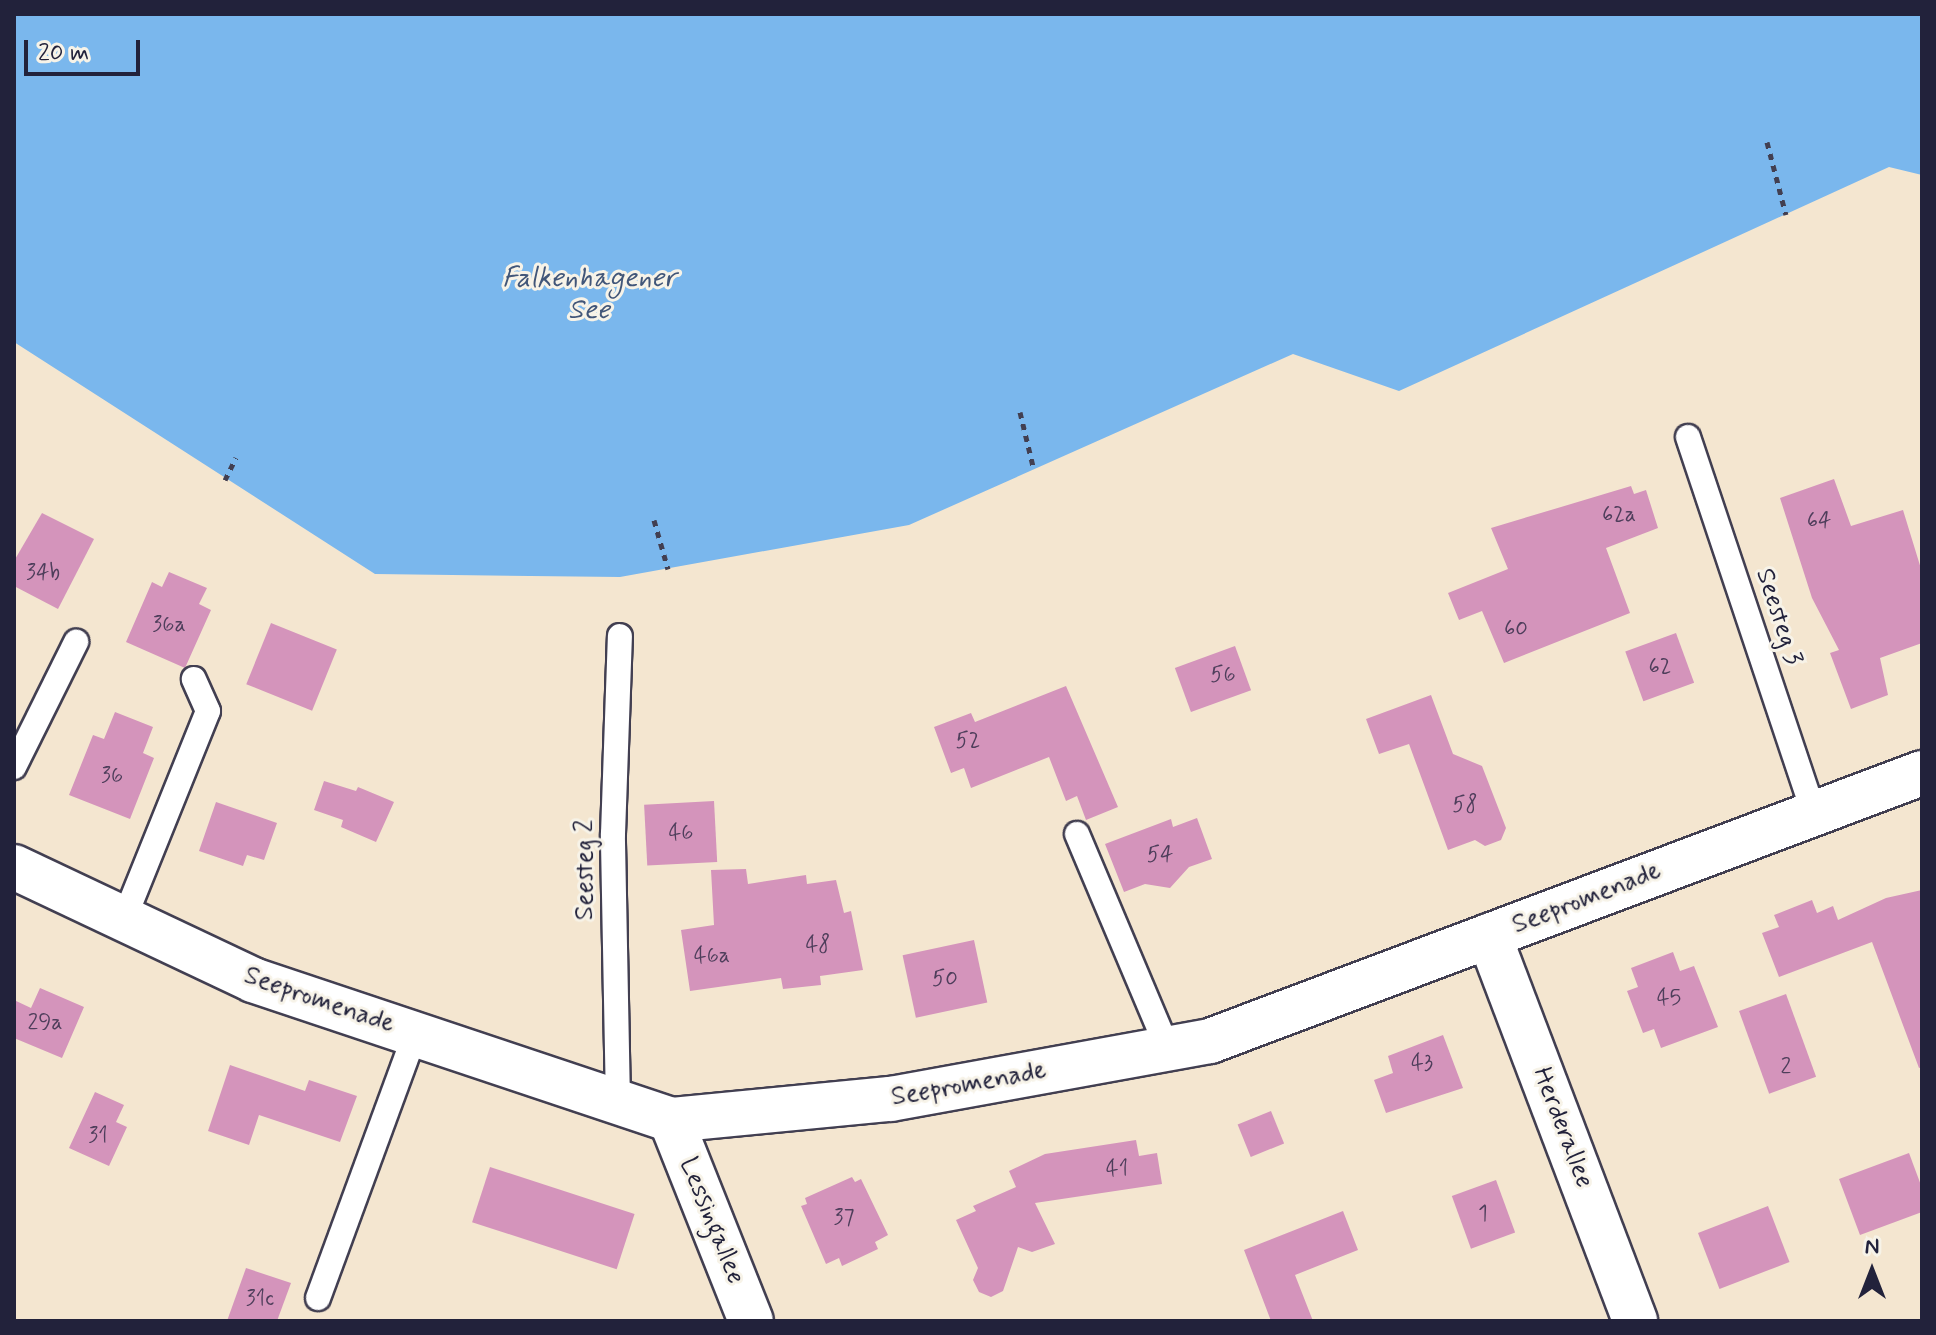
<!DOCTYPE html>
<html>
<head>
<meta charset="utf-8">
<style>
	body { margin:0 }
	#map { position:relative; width:1936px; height:1335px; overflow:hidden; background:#f4e6d0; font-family:Mynerve,sans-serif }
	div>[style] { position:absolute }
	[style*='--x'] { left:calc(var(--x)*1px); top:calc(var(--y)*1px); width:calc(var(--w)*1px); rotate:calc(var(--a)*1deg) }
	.water>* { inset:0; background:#7ab7ed }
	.building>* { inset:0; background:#d494bb; transform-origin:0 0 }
	.path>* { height:5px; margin-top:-2.5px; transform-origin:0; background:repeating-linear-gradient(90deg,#423f51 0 6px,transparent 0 12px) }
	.roads { filter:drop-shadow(2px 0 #423f51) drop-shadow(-2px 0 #423f51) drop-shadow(0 2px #423f51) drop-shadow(0 -2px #423f51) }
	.service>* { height:24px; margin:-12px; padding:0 12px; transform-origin:12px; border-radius:12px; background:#fff }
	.minor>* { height:44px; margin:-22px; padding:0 22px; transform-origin:22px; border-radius:22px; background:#fff }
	span { translate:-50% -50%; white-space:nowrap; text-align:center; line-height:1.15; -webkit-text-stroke:6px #f7f3e8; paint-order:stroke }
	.number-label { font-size:22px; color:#4e3e5b }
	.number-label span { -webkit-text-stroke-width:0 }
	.street-label { font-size:26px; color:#22223b }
	.water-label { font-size:28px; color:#415679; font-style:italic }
	.frame { position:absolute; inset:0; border:16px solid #22223b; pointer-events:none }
	.north { position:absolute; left:1832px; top:1231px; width:80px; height:80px; -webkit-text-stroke:6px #f7f3e8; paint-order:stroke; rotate:0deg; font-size:22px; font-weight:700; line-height:32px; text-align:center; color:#22223b }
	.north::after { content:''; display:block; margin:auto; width:28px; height:36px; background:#22223b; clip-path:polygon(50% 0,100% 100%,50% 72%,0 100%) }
	.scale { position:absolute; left:24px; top:40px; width:116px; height:36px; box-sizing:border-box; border:4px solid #22223b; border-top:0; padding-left:10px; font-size:24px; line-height:28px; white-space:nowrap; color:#22223b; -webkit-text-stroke:6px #f7f3e8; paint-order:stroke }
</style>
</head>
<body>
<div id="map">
	<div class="water">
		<i style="clip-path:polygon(14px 14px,1922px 14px,1922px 175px,1889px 167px,1399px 391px,1293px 354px,909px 525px,620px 577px,375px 574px,14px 342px)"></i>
	</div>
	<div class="building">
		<i style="clip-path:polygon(1834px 479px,1851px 526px,1903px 510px,1922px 572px,1922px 643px,1880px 658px,1888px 695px,1851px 709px,1830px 653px,1839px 650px,1812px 598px,1780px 498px)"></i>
		<i style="clip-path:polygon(1631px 486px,1634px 494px,1646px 490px,1658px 528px,1606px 548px,1630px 613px,1504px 663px,1482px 611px,1459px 620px,1448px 593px,1508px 569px,1491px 528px)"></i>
		<i style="clip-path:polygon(42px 513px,94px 539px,58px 609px,14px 586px,14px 561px)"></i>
		<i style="clip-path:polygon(169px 572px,207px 588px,199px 604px,211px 610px,185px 668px,126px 642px,152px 582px,162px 587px)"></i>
		<i style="left:271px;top:623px;width:71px;height:66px;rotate:22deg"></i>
		<i style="left:1676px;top:633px;width:53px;height:54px;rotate:70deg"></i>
		<i style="left:1235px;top:646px;width:47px;height:64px;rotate:70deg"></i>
		<i style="clip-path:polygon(1066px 686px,1118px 807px,1086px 820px,1077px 796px,1066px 801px,1049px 757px,971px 788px,964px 768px,951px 773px,934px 727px,971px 713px,975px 722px)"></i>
		<i style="clip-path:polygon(1431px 695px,1453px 754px,1482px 766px,1506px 828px,1501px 840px,1485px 846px,1475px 840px,1448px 850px,1409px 744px,1379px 754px,1366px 719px)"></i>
		<i style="clip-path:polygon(115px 712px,153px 727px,143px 753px,154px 758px,130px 819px,69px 795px,93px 735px,104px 739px)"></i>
		<i style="clip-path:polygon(324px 781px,356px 791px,358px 787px,394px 802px,376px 842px,341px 827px,343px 820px,314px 810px)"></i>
		<i style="left:714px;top:801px;width:61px;height:70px;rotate:87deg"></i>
		<i style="clip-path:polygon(216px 802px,277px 823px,264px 860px,247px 855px,243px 866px,199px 851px)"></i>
		<i style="clip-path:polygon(1197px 818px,1212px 859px,1189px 867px,1170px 888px,1145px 884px,1124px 892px,1105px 844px,1171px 819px,1173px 827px)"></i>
		<i style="clip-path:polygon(746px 869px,748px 884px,806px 875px,807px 884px,836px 880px,844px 913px,851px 911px,863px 970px,820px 976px,821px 985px,783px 989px,781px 978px,690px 991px,681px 930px,714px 925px,711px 870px)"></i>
		<i style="clip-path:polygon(1922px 890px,1922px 1067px,1919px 1068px,1872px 942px,1779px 977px,1762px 933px,1779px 927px,1774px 915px,1812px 900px,1817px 913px,1833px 906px,1838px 920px,1886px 898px)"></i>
		<i style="left:974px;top:940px;width:64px;height:73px;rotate:78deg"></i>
		<i style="clip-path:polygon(1673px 952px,1680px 971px,1694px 966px,1718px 1027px,1661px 1048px,1654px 1029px,1643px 1033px,1627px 991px,1638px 987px,1631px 968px)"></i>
		<i style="clip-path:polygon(40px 988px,84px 1007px,62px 1058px,14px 1038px,14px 1000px,31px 1008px)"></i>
		<i style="left:1786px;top:994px;width:88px;height:50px;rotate:70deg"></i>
		<i style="clip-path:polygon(1443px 1035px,1463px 1088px,1386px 1113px,1374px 1080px,1393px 1073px,1388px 1056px)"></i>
		<i style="clip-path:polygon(230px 1065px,305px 1091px,309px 1080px,357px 1096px,340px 1142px,259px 1115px,249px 1145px,208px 1131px)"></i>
		<i style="clip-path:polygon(95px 1092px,124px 1105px,116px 1122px,127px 1127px,109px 1166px,69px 1148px)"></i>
		<i style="left:1271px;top:1111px;width:35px;height:36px;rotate:68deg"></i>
		<i style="clip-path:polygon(1136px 1140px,1139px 1156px,1157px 1153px,1162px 1184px,1035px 1203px,1055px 1244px,1032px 1252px,1018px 1247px,1003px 1291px,991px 1297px,979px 1292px,973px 1280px,978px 1268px,956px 1220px,976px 1211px,973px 1206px,1016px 1187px,1009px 1171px,1045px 1154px)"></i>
		<i style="clip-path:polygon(1909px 1153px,1922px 1188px,1922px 1212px,1860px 1235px,1839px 1179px)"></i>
		<i style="left:490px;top:1167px;width:152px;height:58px;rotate:18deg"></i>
		<i style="clip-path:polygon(852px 1177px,855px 1182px,861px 1179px,888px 1235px,875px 1242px,878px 1249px,842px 1266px,839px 1258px,826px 1264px,801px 1206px,807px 1204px,805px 1198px)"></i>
		<i style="left:1496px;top:1180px;width:56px;height:47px;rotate:70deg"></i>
		<i style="left:1768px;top:1206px;width:60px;height:75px;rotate:69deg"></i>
		<i style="clip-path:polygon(1343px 1211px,1358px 1250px,1295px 1275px,1313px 1321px,1271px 1321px,1244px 1250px)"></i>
		<i style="clip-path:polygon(246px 1268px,291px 1283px,277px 1321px,227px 1321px)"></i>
	</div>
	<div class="path">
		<i style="--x:1767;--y:142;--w:75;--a:75.4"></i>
		<i style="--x:1020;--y:412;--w:56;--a:76.5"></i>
		<i style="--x:225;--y:480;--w:25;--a:-64"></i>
		<i style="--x:654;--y:520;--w:51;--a:74.1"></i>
	</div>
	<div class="roads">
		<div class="service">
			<i style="--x:1688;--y:437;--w:397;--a:71.5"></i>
			<i style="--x:14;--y:767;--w:140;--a:-63.6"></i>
			<i style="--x:1077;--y:834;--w:233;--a:67.1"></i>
			<i style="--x:124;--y:919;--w:224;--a:-68"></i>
			<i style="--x:208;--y:711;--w:35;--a:-114"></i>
			<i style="--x:618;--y:1103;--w:269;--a:-91.1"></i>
			<i style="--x:613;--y:834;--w:198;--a:-88"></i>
			<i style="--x:318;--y:1298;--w:280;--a:-69.8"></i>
		</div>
		<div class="minor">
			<i style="--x:14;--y:867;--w:264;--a:25.3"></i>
			<i style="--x:253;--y:980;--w:441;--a:18.5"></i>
			<i style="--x:671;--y:1120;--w:221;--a:-5.5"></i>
			<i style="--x:891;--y:1099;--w:324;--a:-10.3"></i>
			<i style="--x:1210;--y:1041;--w:761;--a:-20.63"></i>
			<i style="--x:1489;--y:936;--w:412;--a:69.2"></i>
			<i style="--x:671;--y:1120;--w:216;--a:68.3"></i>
		</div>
	</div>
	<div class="number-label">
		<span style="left:1619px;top:516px">62a</span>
		<span style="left:1819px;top:522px">64</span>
		<span style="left:43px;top:574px">34b</span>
		<span style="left:169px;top:626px">36a</span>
		<span style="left:1516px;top:630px">60</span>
		<span style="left:1660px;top:668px">62</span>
		<span style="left:1223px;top:676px">56</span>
		<span style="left:968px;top:742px">52</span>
		<span style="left:112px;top:777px">36</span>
		<span style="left:1465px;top:806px">58</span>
		<span style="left:681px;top:834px">46</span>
		<span style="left:1160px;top:856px">54</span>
		<span style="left:818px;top:946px">48</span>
		<span style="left:712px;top:957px">46a</span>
		<span style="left:945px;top:980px">50</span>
		<span style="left:1669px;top:999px">45</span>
		<span style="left:45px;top:1024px">29a</span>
		<span style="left:1422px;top:1064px">43</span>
		<span style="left:1786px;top:1068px">2</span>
		<span style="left:98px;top:1137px">31</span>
		<span style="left:1117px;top:1170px">41</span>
		<span style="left:1483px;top:1215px">1</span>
		<span style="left:844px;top:1219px">37</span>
		<span style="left:260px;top:1300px">31c</span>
	</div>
	<div class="street-label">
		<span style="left:1778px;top:617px;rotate:72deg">Seesteg 3</span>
		<span style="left:586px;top:870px;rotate:-90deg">Seesteg 2</span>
		<span style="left:1587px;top:899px;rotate:-21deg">Seepromenade</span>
		<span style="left:319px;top:1001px;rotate:19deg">Seepromenade</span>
		<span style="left:969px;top:1085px;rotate:-10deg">Seepromenade</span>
		<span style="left:1562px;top:1128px;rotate:69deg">Herderallee</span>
		<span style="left:711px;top:1221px;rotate:68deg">Lessingallee</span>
	</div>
	<div class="water-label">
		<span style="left:589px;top:295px">Falkenhagener<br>See</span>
	</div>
	<div class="frame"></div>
	<div class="north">N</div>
	<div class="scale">20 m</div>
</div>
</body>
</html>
